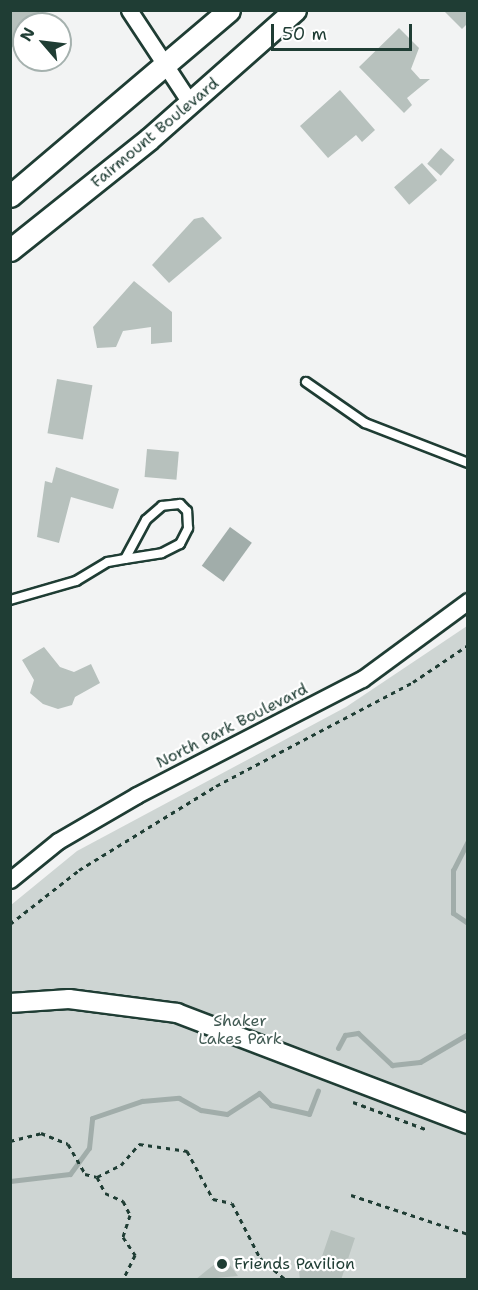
<!DOCTYPE html>
<html>
<head>
<meta charset="utf-8">
<style>
	body { margin:0 }
	#map { position:relative; width:478px; height:1290px; overflow:hidden; background:#f2f3f3; font-family:"Shantell Sans",sans-serif }
	div>[style] { position:absolute }
	[style*='--x'] { left:calc(var(--x)*1px); top:calc(var(--y)*1px); width:calc(var(--w)*1px); rotate:calc(var(--a)*1deg) }
	.green>* { inset:0; background:#ced5d3 }
	.water>* { inset:0; background:#a1adaa; transform-origin:0 0 }
	.stream>* { height:5px; margin:-2.5px; padding:0 2.5px; transform-origin:2.5px; border-radius:2.5px; background:#a1adaa }
	.building>* { inset:0; background:#b7c1bd; transform-origin:0 0 }
	.path>* { height:3px; margin-top:-1.5px; transform-origin:0; background:repeating-linear-gradient(90deg,#1f3d34 0 4.5px,transparent 0 9px) }
	.roads { filter:drop-shadow(2px 0 #1f3d34) drop-shadow(-2px 0 #1f3d34) drop-shadow(0 2px #1f3d34) drop-shadow(0 -2px #1f3d34) }
	.service>* { height:8px; margin:-4px; padding:0 4px; transform-origin:4px; border-radius:4px; background:#fff }
	.minor>* { height:15px; margin:-7.5px; padding:0 7.5px; transform-origin:7.5px; border-radius:7.5px; background:#fff }
	.tertiary>* { height:18px; margin:-9px; padding:0 9px; transform-origin:9px; border-radius:9px; background:#fff }
	.secondary>* { height:21px; margin:-10.5px; padding:0 10.5px; transform-origin:10.5px; border-radius:10.5px; background:#fff }
	.dots>* { width:16px; height:16px; translate:-50% -50%; box-sizing:border-box; border:3px solid #fff; border-radius:50% }
	span { translate:-50% -50%; white-space:nowrap; text-align:center; line-height:1.15; -webkit-text-stroke:4.5px #fff; paint-order:stroke }
	.street-label { font-size:16px; color:#1f3d34 }
	.park-label { font-size:16px; color:#425b54 }
	.poi-label { font-size:16px; color:#1f3d34 }
	.left { translate:0 -50%; text-align:left }
	.frame { position:absolute; inset:0; border:12px solid #1f3d34; pointer-events:none }
	.north { position:absolute; left:12px; top:12px; width:60px; height:60px; box-sizing:border-box; background:#fff; border:2px solid #a5b1ae; border-radius:50%; rotate:298deg; font-size:16px; font-weight:700; line-height:24px; text-align:center; color:#1f3d34 }
	.north::after { content:''; display:block; margin:auto; width:21px; height:27px; background:#1f3d34; clip-path:polygon(50% 0,100% 100%,50% 72%,0 100%) }
	.scale { position:absolute; left:271px; top:24px; width:141px; height:27px; box-sizing:border-box; border:3px solid #1f3d34; border-top:0; padding-left:8px; font-size:18px; line-height:21px; white-space:nowrap; color:#1f3d34; -webkit-text-stroke:4px #fff; paint-order:stroke }
</style>
</head>
<body>
<div id="map">
	<div class="green">
		<i style="clip-path:polygon(467px 626px,467px 1279px,11px 1280px,11px 905px,77px 851px,346px 707px)"></i>
	</div>
	<div class="water">
		<i style="left:230px;top:527px;width:27px;height:48px;rotate:36deg"></i>
	</div>
	<div class="stream">
		<i style="--x:468;--y:841;--w:33;--a:117"></i>
		<i style="--x:453;--y:870;--w:43;--a:90"></i>
		<i style="--x:453;--y:913;--w:18;--a:34"></i>
		<i style="--x:338;--y:1048;--w:15;--a:-62"></i>
		<i style="--x:345;--y:1035;--w:13;--a:-9"></i>
		<i style="--x:358;--y:1033;--w:47;--a:43.3"></i>
		<i style="--x:392;--y:1065;--w:28;--a:-6"></i>
		<i style="--x:420;--y:1062;--w:56;--a:-30.3"></i>
		<i style="--x:10;--y:1181;--w:60;--a:-6.7"></i>
		<i style="--x:70;--y:1174;--w:32;--a:-54"></i>
		<i style="--x:89;--y:1148;--w:30;--a:-84"></i>
		<i style="--x:92;--y:1118;--w:53;--a:-18.8"></i>
		<i style="--x:142;--y:1101;--w:37;--a:-5"></i>
		<i style="--x:179;--y:1098;--w:25;--a:29"></i>
		<i style="--x:201;--y:1110;--w:26;--a:9"></i>
		<i style="--x:227;--y:1114;--w:38;--a:-33"></i>
		<i style="--x:259;--y:1093;--w:17;--a:45"></i>
		<i style="--x:271;--y:1105;--w:39;--a:13"></i>
		<i style="--x:309;--y:1114;--w:25;--a:-69"></i>
	</div>
	<div class="building">
		<i style="clip-path:polygon(10px 10px,37px 10px,45px 19px,24px 24px,24px 37px,10px 49px)"></i>
		<i style="clip-path:polygon(443px 10px,468px 10px,468px 23px,462px 29px)"></i>
		<i style="clip-path:polygon(399px 28px,419px 48px,411px 69px,420px 79px,430px 79px,407px 98px,412px 105px,404px 113px,359px 67px)"></i>
		<i style="clip-path:polygon(340px 90px,375px 130px,362px 142px,356px 135px,328px 158px,300px 126px)"></i>
		<i style="left:441px;top:148px;width:18px;height:21px;rotate:41deg"></i>
		<i style="left:422px;top:163px;width:23px;height:37px;rotate:49deg"></i>
		<i style="clip-path:polygon(203px 217px,222px 238px,169px 283px,152px 265px,194px 219px)"></i>
		<i style="clip-path:polygon(134px 281px,172px 312px,172px 342px,151px 344px,151px 327px,123px 331px,116px 347px,97px 348px,93px 327px)"></i>
		<i style="left:57px;top:379px;width:36px;height:55px;rotate:10deg"></i>
		<i style="left:147px;top:449px;width:32px;height:28px;rotate:5deg"></i>
		<i style="clip-path:polygon(56px 467px,119px 489px,113px 509px,71px 497px,59px 543px,37px 537px,45px 481px,52px 483px)"></i>
		<i style="clip-path:polygon(44px 647px,60px 667px,74px 672px,91px 664px,100px 683px,75px 697px,72px 705px,58px 709px,43px 704px,30px 693px,34px 680px,22px 660px)"></i>
		<i style="clip-path:polygon(331px 1230px,355px 1238px,341px 1280px,300px 1280px,299px 1271px,318px 1268px)"></i>
		<i style="clip-path:polygon(224px 1257px,238px 1276px,195px 1280px,206px 1271px)"></i>
	</div>
	<div class="path">
		<i style="--x:10;--y:924;--w:88;--a:-38"></i>
		<i style="--x:79;--y:870;--w:161;--a:-31.5"></i>
		<i style="--x:216;--y:786;--w:223;--a:-27.8"></i>
		<i style="--x:413;--y:682;--w:66;--a:-33.9"></i>
		<i style="--x:353;--y:1102;--w:80;--a:20.5"></i>
		<i style="--x:10;--y:1141;--w:32;--a:-14"></i>
		<i style="--x:41;--y:1133;--w:29;--a:22"></i>
		<i style="--x:68;--y:1144;--w:34;--a:60"></i>
		<i style="--x:85;--y:1174;--w:12;--a:14"></i>
		<i style="--x:97;--y:1177;--w:27;--a:-27"></i>
		<i style="--x:121;--y:1165;--w:28;--a:-49"></i>
		<i style="--x:139;--y:1144;--w:49;--a:8.3"></i>
		<i style="--x:187;--y:1151;--w:55;--a:61.6"></i>
		<i style="--x:213;--y:1199;--w:19;--a:12"></i>
		<i style="--x:232;--y:1203;--w:62;--a:63"></i>
		<i style="--x:260;--y:1258;--w:34;--a:40"></i>
		<i style="--x:97;--y:1177;--w:18;--a:63"></i>
		<i style="--x:105;--y:1193;--w:20;--a:24"></i>
		<i style="--x:123;--y:1201;--w:16;--a:63"></i>
		<i style="--x:130;--y:1215;--w:23;--a:108"></i>
		<i style="--x:123;--y:1237;--w:22;--a:56"></i>
		<i style="--x:135;--y:1255;--w:28;--a:116"></i>
		<i style="--x:351;--y:1195;--w:123;--a:18.4"></i>
	</div>
	<div class="roads">
		<div class="service">
			<i style="--x:306;--y:382;--w:72;--a:34.8"></i>
			<i style="--x:365;--y:423;--w:110;--a:21.2"></i>
			<i style="--x:10;--y:600;--w:69;--a:-16.1"></i>
			<i style="--x:76;--y:581;--w:37;--a:-31"></i>
			<i style="--x:108;--y:562;--w:17;--a:-10"></i>
			<i style="--x:125;--y:559;--w:37;--a:-9"></i>
			<i style="--x:162;--y:553;--w:20;--a:-27"></i>
			<i style="--x:180;--y:544;--w:18;--a:-63"></i>
			<i style="--x:188;--y:528;--w:17;--a:-93"></i>
			<i style="--x:187;--y:511;--w:10;--a:-135"></i>
			<i style="--x:180;--y:504;--w:18;--a:174"></i>
			<i style="--x:162;--y:506;--w:21;--a:139"></i>
			<i style="--x:146;--y:520;--w:44;--a:118.3"></i>
		</div>
		<div class="minor">
			<i style="--x:129;--y:10;--w:113;--a:56.6"></i>
			<i style="--x:10;--y:880;--w:62;--a:-39.1"></i>
			<i style="--x:58;--y:841;--w:91;--a:-30.2"></i>
			<i style="--x:137;--y:795;--w:253;--a:-27.3"></i>
			<i style="--x:362;--y:679;--w:132;--a:-36.3"></i>
		</div>
		<div class="tertiary">
			<i style="--x:10;--y:1003;--w:59;--a:-3.9"></i>
			<i style="--x:69;--y:999;--w:109;--a:7.4"></i>
			<i style="--x:177;--y:1013;--w:311;--a:20.9"></i>
		</div>
		<div class="secondary">
			<i style="--x:10;--y:196;--w:287;--a:-40.3"></i>
			<i style="--x:10;--y:250;--w:178;--a:-38.6"></i>
			<i style="--x:149;--y:139;--w:195;--a:-41.5"></i>
		</div>
	</div>
	<div class="dots">
		<i style="left:222px;top:1264px;background:#1f3d34"></i>
	</div>
	<div class="street-label">
		<span style="left:155px;top:133px;rotate:-40deg">Fairmount Boulevard</span>
		<span style="left:232px;top:726px;rotate:-27deg">North Park Boulevard</span>
	</div>
	<div class="park-label">
		<span style="left:240px;top:1030px">Shaker<br>Lakes Park</span>
	</div>
	<div class="poi-label">
		<span class="left" style="left:234px;top:1264px">Friends Pavilion</span>
	</div>
	<div class="frame"></div>
	<div class="north">N</div>
	<div class="scale">50 m</div>
</div>
</body>
</html>
